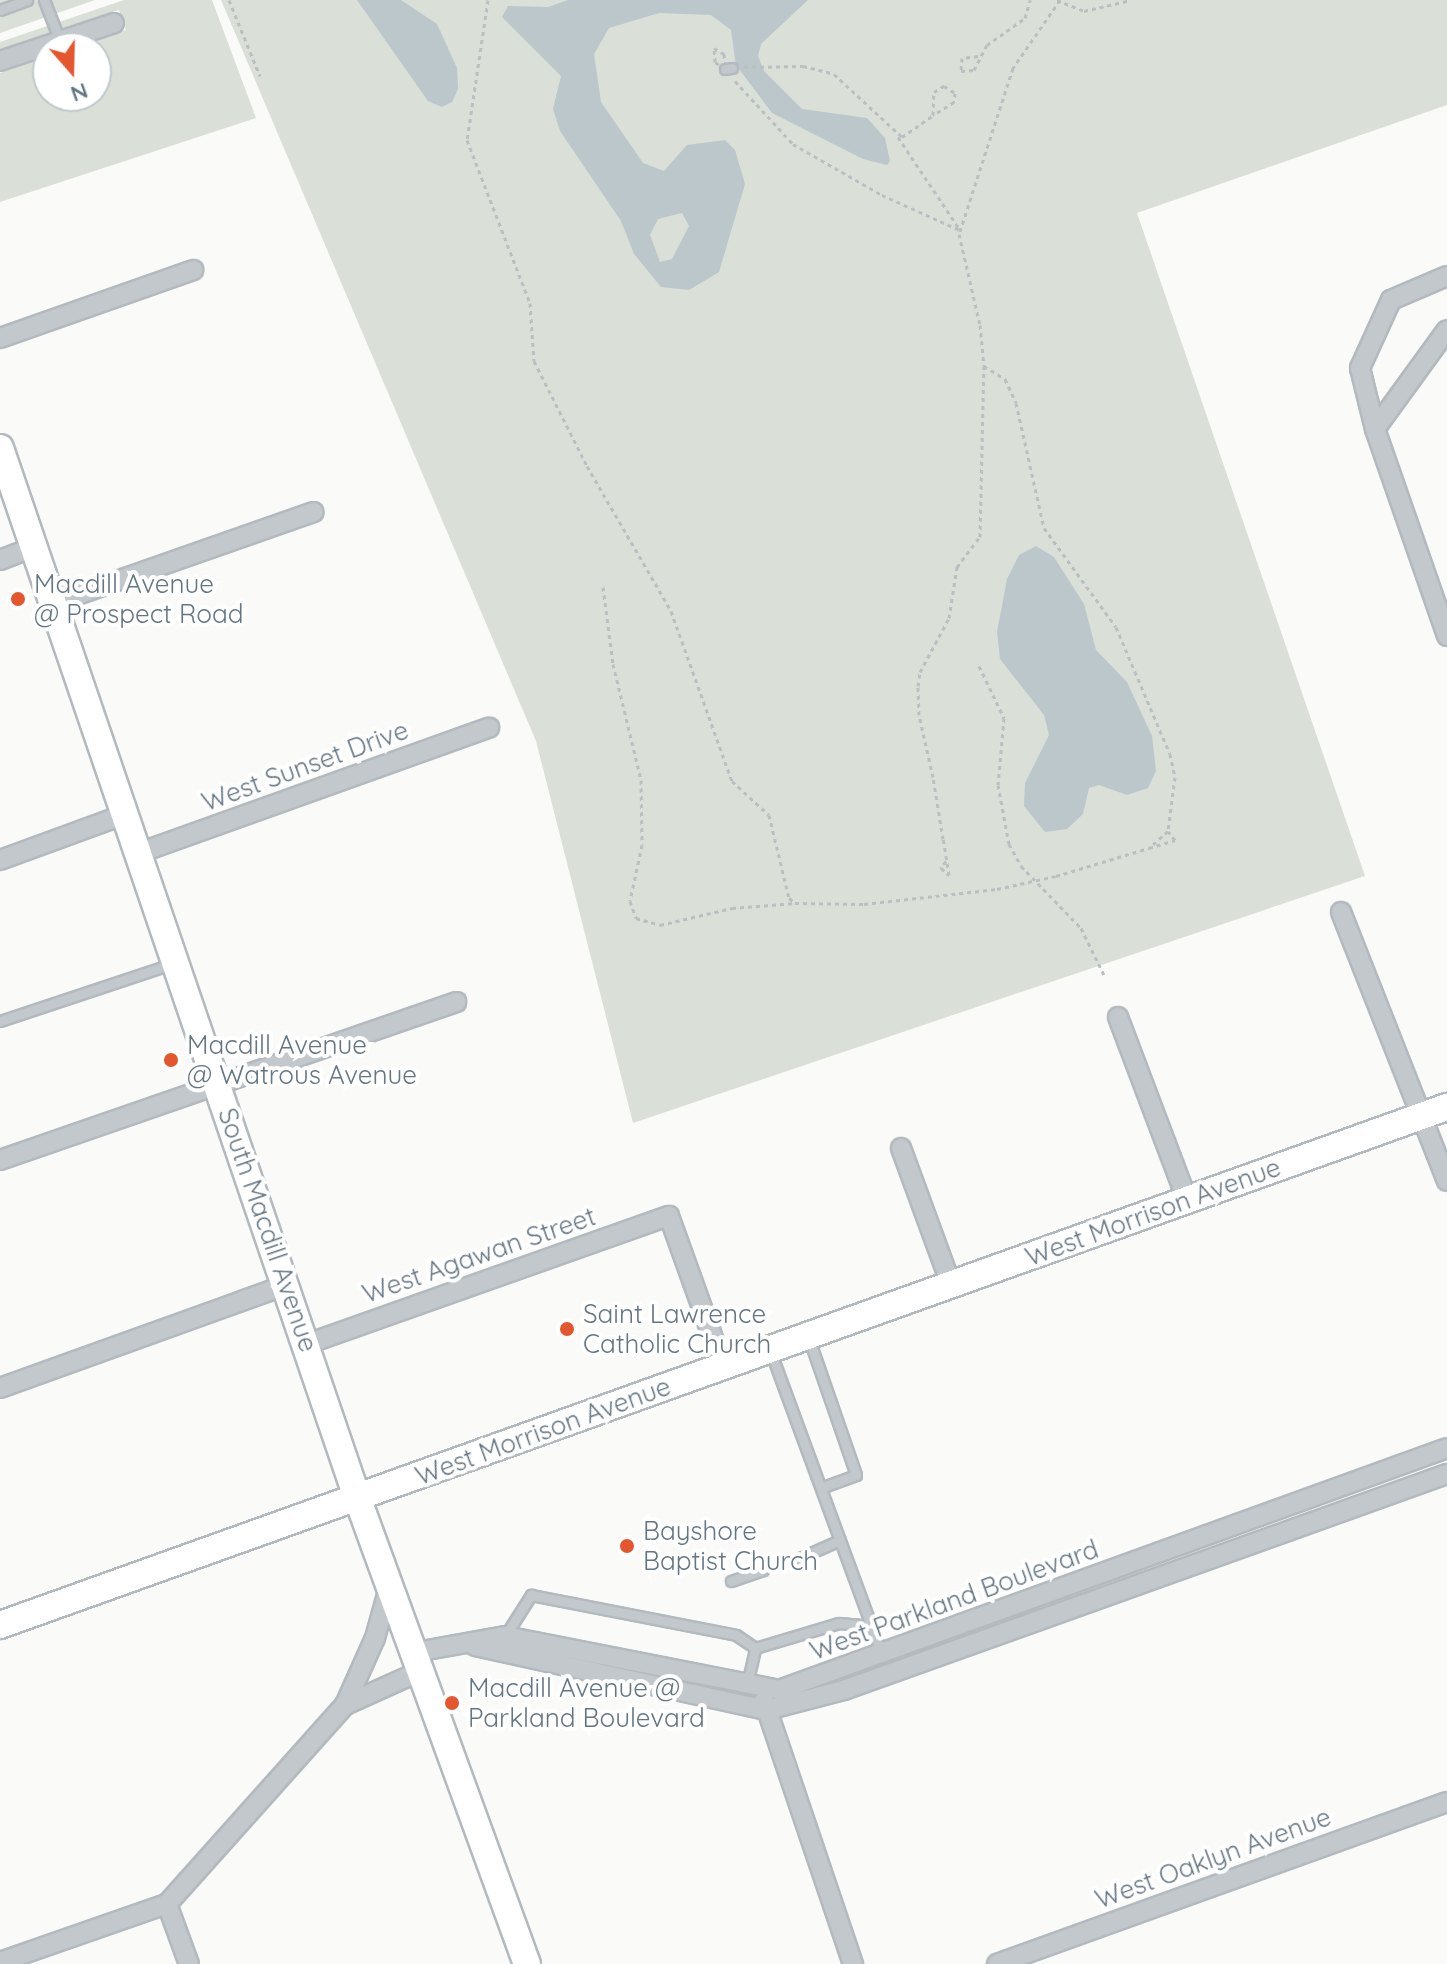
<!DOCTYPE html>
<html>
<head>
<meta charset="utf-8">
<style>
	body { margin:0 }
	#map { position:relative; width:1447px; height:1964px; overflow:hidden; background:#fafaf8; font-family:Quicksand,sans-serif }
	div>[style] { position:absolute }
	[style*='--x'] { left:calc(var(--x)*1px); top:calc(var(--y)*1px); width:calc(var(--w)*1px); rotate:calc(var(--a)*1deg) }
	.green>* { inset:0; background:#dadfd7 }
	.water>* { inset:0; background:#bbc7cb }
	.path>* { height:3px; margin-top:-1.5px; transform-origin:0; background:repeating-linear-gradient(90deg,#bbbfc2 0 4px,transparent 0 8px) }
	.roads { filter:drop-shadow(2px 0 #b3babf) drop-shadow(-2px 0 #b3babf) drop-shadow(0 2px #b3babf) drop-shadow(0 -2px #b3babf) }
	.lane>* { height:9px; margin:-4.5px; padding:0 4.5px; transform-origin:4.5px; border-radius:4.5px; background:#c3c8cc }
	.street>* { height:18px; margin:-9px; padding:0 9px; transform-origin:9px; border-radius:9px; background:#c3c8cc }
	.secondary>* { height:26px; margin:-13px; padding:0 13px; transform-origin:13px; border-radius:13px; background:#fff }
	.dots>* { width:22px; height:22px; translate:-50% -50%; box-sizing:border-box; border:4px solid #fff; border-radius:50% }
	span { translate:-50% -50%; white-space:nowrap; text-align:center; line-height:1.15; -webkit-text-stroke:8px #fff; paint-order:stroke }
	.poi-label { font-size:26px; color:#657683 }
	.left { translate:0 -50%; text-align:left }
	.street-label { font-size:26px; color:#657683 }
	.north { position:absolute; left:32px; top:32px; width:80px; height:80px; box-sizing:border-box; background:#fff; border:2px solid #c1c8cd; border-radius:50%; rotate:160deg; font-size:22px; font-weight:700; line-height:32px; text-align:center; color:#657683 }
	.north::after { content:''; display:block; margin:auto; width:28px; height:36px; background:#e4572e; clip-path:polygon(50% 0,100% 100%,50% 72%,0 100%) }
</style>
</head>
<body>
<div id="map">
	<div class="green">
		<i style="clip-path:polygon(0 0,95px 0,0 33px)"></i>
		<i style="clip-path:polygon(124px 0,212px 0,256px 118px,0 202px,0 73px,48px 57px,48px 96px,96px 96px,96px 48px,73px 48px,126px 30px,119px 10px,0 50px,0 42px)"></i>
		<i style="clip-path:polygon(221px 0,1447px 0,1447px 105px,1137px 213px,1365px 876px,633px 1123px,536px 741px)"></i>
	</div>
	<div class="water">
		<i style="clip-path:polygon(357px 0,401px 0,437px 24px,457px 68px,458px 89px,452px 102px,442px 107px,428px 101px)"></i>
		<i style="clip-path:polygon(evenodd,568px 0,808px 0,761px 44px,758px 56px,764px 71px,802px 109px,867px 118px,885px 138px,890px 161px,887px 165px,863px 159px,772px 113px,736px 65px,731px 30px,711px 15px,659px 13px,609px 28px,594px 54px,601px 102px,643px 163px,664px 171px,687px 145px,725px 140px,735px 150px,745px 184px,719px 272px,689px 290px,661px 287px,634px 254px,621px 221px,560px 131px,553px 109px,561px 76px,502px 17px,508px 6px,548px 7px,568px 0,682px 213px,689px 226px,672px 259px,660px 262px,650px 235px,658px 219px,682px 213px)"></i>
		<i style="clip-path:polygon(1036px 546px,1054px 557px,1084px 604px,1096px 650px,1127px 682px,1152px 736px,1156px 771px,1148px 788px,1127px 795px,1099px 785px,1089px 788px,1083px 814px,1067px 829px,1045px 832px,1024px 806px,1025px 783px,1049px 735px,1044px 715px,1000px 659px,997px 632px,1007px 579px,1019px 555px)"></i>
	</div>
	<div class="path">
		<i style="--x:229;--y:0;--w:82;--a:67.8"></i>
		<i style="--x:488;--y:0;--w:142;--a:98.5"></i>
		<i style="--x:467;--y:140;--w:175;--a:68.9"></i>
		<i style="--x:530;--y:303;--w:58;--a:86.1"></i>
		<i style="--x:534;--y:361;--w:118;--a:63.2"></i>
		<i style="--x:587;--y:466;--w:168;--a:59.9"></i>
		<i style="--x:671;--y:611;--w:181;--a:70.3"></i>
		<i style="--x:732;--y:781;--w:50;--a:42.6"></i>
		<i style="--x:769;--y:815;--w:85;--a:76.5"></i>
		<i style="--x:789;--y:898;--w:8;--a:40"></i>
		<i style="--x:795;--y:903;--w:69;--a:0.8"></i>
		<i style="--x:864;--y:904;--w:134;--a:-6.4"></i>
		<i style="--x:997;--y:889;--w:60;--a:-12.4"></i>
		<i style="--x:1056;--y:876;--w:97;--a:-16.8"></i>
		<i style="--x:1149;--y:848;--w:27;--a:-17"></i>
		<i style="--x:1175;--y:840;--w:11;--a:-128"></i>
		<i style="--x:1168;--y:831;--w:25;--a:138"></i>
		<i style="--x:1057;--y:0;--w:29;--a:22"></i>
		<i style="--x:1084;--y:11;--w:48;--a:-13.2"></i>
		<i style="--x:1060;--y:0;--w:83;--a:124.7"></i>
		<i style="--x:1013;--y:68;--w:175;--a:108"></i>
		<i style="--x:959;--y:234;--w:93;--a:77"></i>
		<i style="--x:980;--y:325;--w:41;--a:84.4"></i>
		<i style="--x:984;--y:366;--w:25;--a:32"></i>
		<i style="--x:1005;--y:379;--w:26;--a:65"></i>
		<i style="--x:1016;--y:403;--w:128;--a:77.4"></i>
		<i style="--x:1044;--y:528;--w:122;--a:54"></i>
		<i style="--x:1116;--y:627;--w:138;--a:67"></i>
		<i style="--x:1170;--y:754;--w:24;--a:78"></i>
		<i style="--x:1175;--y:777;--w:54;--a:97.4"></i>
		<i style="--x:714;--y:48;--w:12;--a:31"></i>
		<i style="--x:724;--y:54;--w:15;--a:86"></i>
		<i style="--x:725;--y:69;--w:12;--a:-145"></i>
		<i style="--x:715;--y:62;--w:14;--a:-94"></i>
		<i style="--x:978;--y:56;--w:16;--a:173"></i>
		<i style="--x:962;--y:58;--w:13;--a:94"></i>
		<i style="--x:961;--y:71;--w:13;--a:-4"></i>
		<i style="--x:974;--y:70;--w:28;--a:-63"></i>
		<i style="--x:987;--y:45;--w:47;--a:-35.4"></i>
		<i style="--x:1025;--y:18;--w:19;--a:-74"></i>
		<i style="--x:744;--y:67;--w:59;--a:-1"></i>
		<i style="--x:803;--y:66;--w:32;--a:14"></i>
		<i style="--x:834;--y:74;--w:93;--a:42.8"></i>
		<i style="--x:902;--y:137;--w:38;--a:-35"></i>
		<i style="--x:735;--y:81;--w:86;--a:47.4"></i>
		<i style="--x:793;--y:144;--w:103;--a:29.8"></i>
		<i style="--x:882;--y:195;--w:85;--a:24.2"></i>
		<i style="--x:944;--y:86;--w:13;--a:32"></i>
		<i style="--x:955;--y:93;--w:9;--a:96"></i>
		<i style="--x:954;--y:102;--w:25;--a:148"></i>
		<i style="--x:933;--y:115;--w:23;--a:-88"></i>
		<i style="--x:934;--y:92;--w:12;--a:-31"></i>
		<i style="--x:898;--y:137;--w:112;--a:56.3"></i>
		<i style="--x:603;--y:587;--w:78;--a:82.6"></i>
		<i style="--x:613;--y:664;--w:119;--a:76.4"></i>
		<i style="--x:641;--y:780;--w:65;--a:89.1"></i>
		<i style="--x:642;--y:845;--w:57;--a:102.1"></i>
		<i style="--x:630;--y:901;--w:18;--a:71"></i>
		<i style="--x:636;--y:918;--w:25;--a:16"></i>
		<i style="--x:660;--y:925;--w:74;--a:-13.3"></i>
		<i style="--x:732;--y:908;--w:63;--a:-4.5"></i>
		<i style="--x:979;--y:666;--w:58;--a:64.3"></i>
		<i style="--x:1004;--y:718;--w:67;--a:95.1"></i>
		<i style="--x:998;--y:785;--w:60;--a:79.4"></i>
		<i style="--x:1009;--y:844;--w:25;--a:61"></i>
		<i style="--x:1021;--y:866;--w:86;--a:45.9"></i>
		<i style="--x:1081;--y:928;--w:52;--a:63.9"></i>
		<i style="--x:946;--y:861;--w:9;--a:126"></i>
		<i style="--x:941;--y:868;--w:11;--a:41"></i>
		<i style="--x:949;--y:875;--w:36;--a:-99"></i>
		<i style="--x:943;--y:839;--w:63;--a:-99.2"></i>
		<i style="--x:933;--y:777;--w:64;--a:-102.7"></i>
		<i style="--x:919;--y:715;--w:29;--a:-92"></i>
		<i style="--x:918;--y:686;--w:14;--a:-82"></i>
		<i style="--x:920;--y:672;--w:61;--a:-61.8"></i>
		<i style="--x:949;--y:618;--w:52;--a:-81.1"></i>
		<i style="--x:957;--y:567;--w:38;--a:-53"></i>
		<i style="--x:980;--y:537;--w:171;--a:-88.7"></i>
	</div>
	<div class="roads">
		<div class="lane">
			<i style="--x:44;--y:0;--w:44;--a:68.7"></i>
			<i style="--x:0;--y:10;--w:29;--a:-20"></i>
			<i style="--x:725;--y:69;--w:7;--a:-8"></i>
			<i style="--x:0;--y:1021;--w:180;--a:-18.4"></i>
			<i style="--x:809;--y:1339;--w:144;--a:70.9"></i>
			<i style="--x:856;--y:1475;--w:35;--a:160"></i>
			<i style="--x:771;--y:1353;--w:321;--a:69.8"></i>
			<i style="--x:795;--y:1560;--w:49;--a:-24"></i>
			<i style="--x:731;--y:1581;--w:34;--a:-19"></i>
			<i style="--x:505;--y:1636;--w:49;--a:-57.6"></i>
			<i style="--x:531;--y:1595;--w:209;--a:11"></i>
			<i style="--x:736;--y:1635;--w:23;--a:34"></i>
			<i style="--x:755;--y:1648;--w:88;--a:-16.6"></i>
			<i style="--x:839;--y:1623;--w:32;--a:5"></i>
			<i style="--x:747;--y:1684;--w:37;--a:-77"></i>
		</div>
		<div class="street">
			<i style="--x:0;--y:61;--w:120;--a:-18.4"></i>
			<i style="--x:1447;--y:276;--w:61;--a:156.8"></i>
			<i style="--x:1391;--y:300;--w:75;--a:114.5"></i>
			<i style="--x:1360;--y:368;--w:63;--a:76.2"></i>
			<i style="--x:1375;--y:429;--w:219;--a:70.8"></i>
			<i style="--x:0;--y:338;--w:205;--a:-19.4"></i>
			<i style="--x:1375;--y:429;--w:122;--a:-54"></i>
			<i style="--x:0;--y:560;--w:36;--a:-21"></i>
			<i style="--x:54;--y:603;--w:275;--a:-19.3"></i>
			<i style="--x:139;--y:853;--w:372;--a:-19.7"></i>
			<i style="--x:0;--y:860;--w:134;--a:-20.1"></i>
			<i style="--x:1341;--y:912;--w:289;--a:68.5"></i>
			<i style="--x:1118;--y:1017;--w:196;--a:69.3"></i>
			<i style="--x:901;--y:1148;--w:146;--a:69.9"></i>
			<i style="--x:0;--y:1160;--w:483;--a:-19.1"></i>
			<i style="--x:307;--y:1344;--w:384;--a:-19.5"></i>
			<i style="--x:669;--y:1216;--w:159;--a:70.2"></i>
			<i style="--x:0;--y:1388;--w:304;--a:-19.8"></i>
			<i style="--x:475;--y:1646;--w:299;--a:12.4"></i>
			<i style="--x:767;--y:1710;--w:80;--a:-14.6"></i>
			<i style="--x:844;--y:1690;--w:641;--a:-19.71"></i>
			<i style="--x:416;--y:1652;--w:90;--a:-10.2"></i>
			<i style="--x:505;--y:1636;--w:279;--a:11.1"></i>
			<i style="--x:779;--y:1690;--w:710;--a:-19.91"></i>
			<i style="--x:764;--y:1701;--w:278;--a:71.3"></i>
			<i style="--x:345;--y:1705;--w:73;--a:-65.9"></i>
			<i style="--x:375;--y:1638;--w:56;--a:-74.5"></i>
			<i style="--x:167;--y:1904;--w:64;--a:69.9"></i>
			<i style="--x:0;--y:1962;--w:177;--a:-19.2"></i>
			<i style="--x:167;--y:1904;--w:267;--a:-48.2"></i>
			<i style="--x:345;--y:1705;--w:85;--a:-24.2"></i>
			<i style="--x:997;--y:1964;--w:478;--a:-19.8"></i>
		</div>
		<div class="secondary">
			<i style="--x:0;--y:448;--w:1108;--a:71.21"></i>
			<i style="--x:357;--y:1497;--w:497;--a:70"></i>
			<i style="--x:0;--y:1625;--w:1537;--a:-19.7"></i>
		</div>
	</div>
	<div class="dots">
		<i style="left:18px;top:599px;background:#e4572e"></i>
		<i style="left:171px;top:1060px;background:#e4572e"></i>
		<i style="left:567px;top:1329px;background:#e4572e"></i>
		<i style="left:627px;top:1546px;background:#e4572e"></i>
		<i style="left:452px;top:1703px;background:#e4572e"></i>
	</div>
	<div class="poi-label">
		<span class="left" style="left:34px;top:599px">Macdill Avenue<br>@ Prospect Road</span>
		<span class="left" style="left:187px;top:1060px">Macdill Avenue<br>@ Watrous Avenue</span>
		<span class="left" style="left:583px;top:1329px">Saint Lawrence<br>Catholic Church</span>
		<span class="left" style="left:643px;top:1546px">Bayshore<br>Baptist Church</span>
		<span class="left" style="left:468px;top:1703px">Macdill Avenue @<br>Parkland Boulevard</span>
	</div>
	<div class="street-label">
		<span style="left:305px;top:766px;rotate:-20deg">West Sunset Drive</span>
		<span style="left:1153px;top:1212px;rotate:-20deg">West Morrison Avenue</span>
		<span style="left:268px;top:1230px;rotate:71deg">South Macdill Avenue</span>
		<span style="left:479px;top:1255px;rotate:-19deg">West Agawan Street</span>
		<span style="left:543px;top:1431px;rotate:-20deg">West Morrison Avenue</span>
		<span style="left:954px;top:1600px;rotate:-20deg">West Parkland Boulevard</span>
		<span style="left:1213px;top:1858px;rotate:-20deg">West Oaklyn Avenue</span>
	</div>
	<div class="north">N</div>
</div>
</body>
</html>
